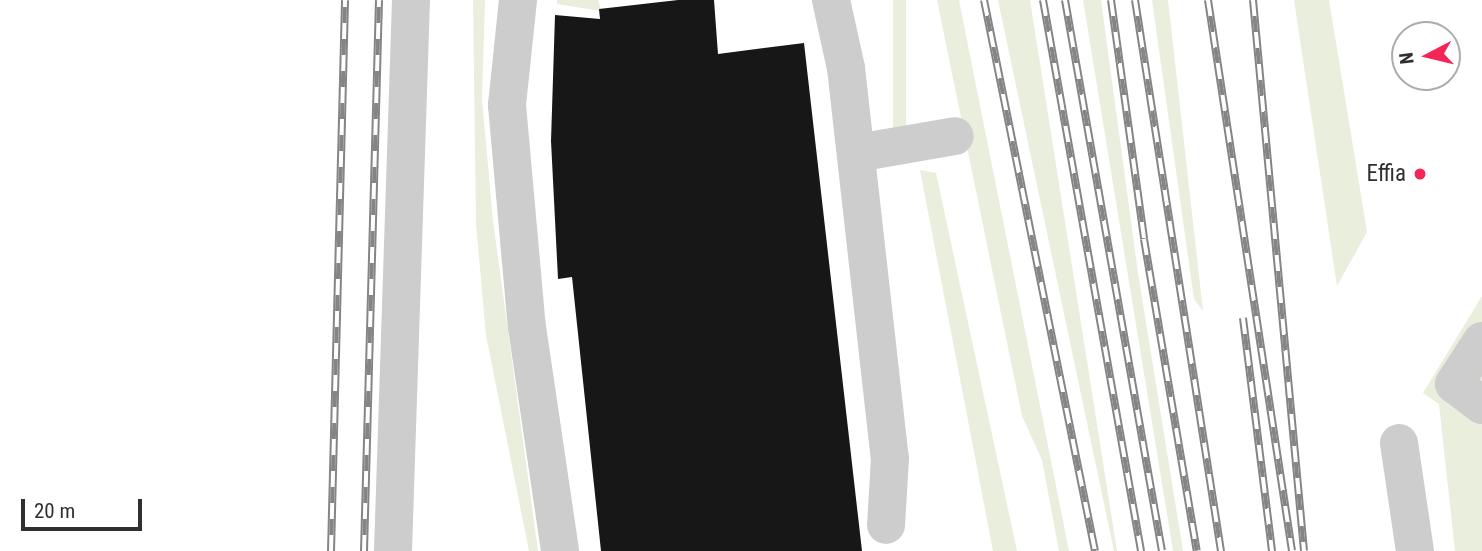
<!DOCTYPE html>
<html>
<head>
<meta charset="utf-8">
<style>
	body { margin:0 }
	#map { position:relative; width:1482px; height:551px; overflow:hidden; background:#fff; font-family:"Roboto Condensed",sans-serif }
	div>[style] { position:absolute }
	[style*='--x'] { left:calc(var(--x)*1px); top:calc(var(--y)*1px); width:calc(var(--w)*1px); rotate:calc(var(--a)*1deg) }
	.green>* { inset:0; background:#e9eedd; transform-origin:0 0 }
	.building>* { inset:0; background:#171717 }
	.minor>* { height:38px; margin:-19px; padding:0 19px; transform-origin:19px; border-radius:19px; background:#cdcdcd }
	.rail>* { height:8px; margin-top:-4px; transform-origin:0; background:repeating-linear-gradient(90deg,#fff 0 16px,#858585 0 32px); box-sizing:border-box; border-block:2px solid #858585 }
	.dots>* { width:19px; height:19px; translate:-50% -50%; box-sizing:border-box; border:4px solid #fff; border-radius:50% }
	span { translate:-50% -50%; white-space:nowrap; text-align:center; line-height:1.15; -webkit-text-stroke:7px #fff; paint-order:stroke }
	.poi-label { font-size:23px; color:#303030 }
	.right { translate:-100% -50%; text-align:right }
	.north { position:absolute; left:1391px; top:21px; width:70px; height:70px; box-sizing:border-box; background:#fff; border:2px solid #acacac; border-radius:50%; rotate:263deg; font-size:19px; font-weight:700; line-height:28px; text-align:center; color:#303030 }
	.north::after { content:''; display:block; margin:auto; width:24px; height:32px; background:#f42657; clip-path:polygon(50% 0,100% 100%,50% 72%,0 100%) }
	.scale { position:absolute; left:21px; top:499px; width:121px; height:32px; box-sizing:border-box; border:4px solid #303030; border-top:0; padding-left:9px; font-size:21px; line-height:24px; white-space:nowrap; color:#303030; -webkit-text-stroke:5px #fff; paint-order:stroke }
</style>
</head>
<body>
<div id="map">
	<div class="green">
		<i style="clip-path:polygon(473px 0,485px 0,482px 99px,493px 221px,538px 551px,529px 551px,486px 335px,476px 224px)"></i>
		<i style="clip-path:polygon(557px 0,598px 0,601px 11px,557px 4px)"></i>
		<i style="left:893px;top:0;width:13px;height:131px"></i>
		<i style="clip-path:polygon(937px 0,959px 0,1069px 551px,1059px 551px,1042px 460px,1022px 416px)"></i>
		<i style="clip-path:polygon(998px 0,1030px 0,1117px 551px,1114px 551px)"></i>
		<i style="clip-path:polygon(1083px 0,1101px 0,1138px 273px,1183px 551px,1173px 551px)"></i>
		<i style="clip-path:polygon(1152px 0,1168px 0,1203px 311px,1194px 299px)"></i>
		<i style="clip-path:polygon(1294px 0,1329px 0,1367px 232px,1337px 286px)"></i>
		<i style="clip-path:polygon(920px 170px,936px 173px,1017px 551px,993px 551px)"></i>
		<i style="clip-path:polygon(1482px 296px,1482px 551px,1455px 551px,1439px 404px,1423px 393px)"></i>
	</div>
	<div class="building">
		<i style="clip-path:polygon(678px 0,714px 0,718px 54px,804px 43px,862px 551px,601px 551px,572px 277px,558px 279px,551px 141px,555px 15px,600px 19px,599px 9px)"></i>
	</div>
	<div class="minor">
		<i style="--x:518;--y:0;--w:106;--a:96"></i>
		<i style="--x:507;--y:105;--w:223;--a:84.9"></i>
		<i style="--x:527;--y:327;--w:226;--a:81.6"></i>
		<i style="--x:831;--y:0;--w:70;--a:77.6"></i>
		<i style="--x:846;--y:68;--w:392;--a:83.6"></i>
		<i style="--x:890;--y:458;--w:67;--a:93.4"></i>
		<i style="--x:857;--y:153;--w:99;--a:-9.8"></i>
		<i style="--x:1482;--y:341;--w:51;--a:123.1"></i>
		<i style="--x:1454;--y:384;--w:35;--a:37"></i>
		<i style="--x:1399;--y:443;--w:109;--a:81.6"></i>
		<i style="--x:393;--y:551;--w:551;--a:-88.13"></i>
	</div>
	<div class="rail">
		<i style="--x:984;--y:0;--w:562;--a:78.61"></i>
		<i style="--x:1043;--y:0;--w:560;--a:79.91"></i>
		<i style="--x:1065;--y:0;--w:559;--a:80.02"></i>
		<i style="--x:1111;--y:0;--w:241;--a:82.1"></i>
		<i style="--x:1144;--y:239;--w:316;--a:80.4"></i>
		<i style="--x:1135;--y:0;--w:558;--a:81.13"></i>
		<i style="--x:1208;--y:0;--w:557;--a:81.33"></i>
		<i style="--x:1253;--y:0;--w:553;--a:84.71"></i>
		<i style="--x:1243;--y:318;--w:235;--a:82.9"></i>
		<i style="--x:331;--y:551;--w:551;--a:-88.54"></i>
		<i style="--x:364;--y:551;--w:551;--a:-88.44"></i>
	</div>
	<div class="dots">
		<i style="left:1420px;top:174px;background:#f42657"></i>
	</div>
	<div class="poi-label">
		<span class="right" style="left:1406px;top:174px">Effia</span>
	</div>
	<div class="north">N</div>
	<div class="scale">20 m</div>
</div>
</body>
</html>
